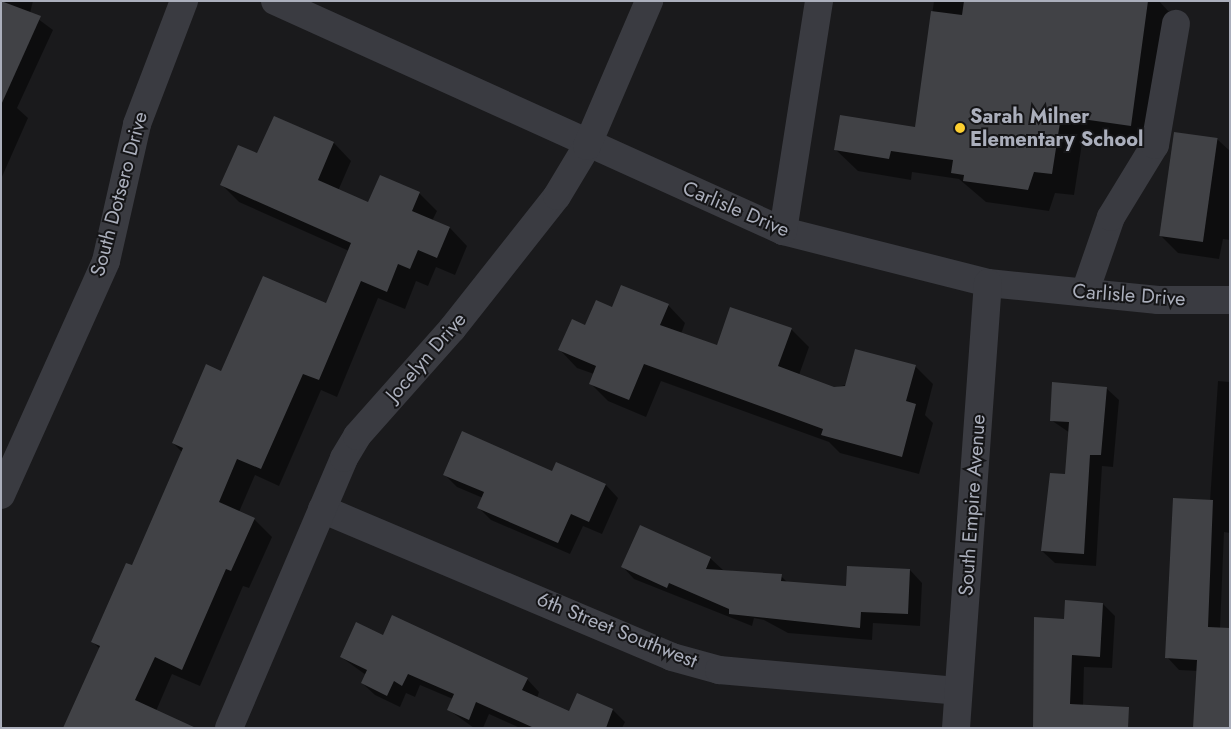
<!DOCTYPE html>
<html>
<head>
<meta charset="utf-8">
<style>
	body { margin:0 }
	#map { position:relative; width:1231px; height:729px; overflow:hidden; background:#1a1a1c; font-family:Jost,sans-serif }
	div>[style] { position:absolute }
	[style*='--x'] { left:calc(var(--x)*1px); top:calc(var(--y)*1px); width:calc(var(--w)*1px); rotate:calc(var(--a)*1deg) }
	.shadow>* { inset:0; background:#0007 }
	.building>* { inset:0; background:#414246; transform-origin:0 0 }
	.minor>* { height:28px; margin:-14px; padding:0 14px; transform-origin:14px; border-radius:14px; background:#3a3b41 }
	.dots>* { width:14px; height:14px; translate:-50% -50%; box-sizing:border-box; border:2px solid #151517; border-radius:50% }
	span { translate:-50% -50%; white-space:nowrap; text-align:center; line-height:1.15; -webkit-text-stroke:4px #151517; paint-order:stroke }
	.poi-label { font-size:20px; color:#abafbc; font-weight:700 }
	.left { translate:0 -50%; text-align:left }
	.street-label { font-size:20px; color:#abafbc }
	.frame { position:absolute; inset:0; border:2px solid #abafbc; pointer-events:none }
</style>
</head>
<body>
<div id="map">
	<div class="shadow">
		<i style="clip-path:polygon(1px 1px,33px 1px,30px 13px,53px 30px,17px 108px,28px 118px,1px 179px)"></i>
		<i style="clip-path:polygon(934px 1px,1159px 1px,1170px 13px,1152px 147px,1083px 137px,1074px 195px,1055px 193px,1049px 211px,986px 202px,959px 179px,912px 172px,911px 180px,858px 171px,836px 150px,916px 128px)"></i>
		<i style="clip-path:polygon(275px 117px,334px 143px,351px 161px,338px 191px,369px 204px,419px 193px,437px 211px,432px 221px,450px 228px,467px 246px,455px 275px,436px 267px,428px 286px,416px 281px,405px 309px,378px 298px,337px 397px,321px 390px,279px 486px,255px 475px,239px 512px,254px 519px,272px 537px,249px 588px,243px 586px,200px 686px,172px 674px,156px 711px,65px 728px,100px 649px,93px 642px,132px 567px,182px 452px,173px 443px,222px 373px,326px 305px,349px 251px,239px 202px,222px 185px,258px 155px)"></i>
		<i style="clip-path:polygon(1217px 139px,1230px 151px,1230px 240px,1223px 239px,1219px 259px,1178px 253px,1160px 235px)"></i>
		<i style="clip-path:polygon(668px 305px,685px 323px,681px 334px,718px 347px,791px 329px,809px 347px,799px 375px,834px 388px,915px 366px,933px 384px,925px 415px,933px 423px,919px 474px,840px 453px,829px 442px,661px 381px,646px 417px,608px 401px,590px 383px,594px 374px,577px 368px,560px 350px,613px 309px)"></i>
		<i style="clip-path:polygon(1218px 381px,1230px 382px,1230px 533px,1224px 532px,1220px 629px,1198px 671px,1179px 670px,1167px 657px,1210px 501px)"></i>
		<i style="clip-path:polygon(1106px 388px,1119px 400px,1113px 467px,1102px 466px,1096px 566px,1055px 563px,1042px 551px,1066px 475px,1070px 433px,1051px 420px)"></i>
		<i style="clip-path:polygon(557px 463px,606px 485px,618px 498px,602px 534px,583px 526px,570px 554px,491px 520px,479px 508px,483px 498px,457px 487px,445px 475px,553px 472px)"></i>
		<i style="clip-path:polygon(710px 558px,723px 570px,781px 576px,788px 583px,847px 588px,910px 570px,922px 583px,920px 626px,873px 623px,872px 640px,788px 633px,764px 620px,754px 618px,752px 626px,634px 579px,622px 566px)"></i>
		<i style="clip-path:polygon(1103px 604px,1115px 616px,1112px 668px,1084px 667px,1083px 706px,1109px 728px,1033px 728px,1035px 618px,1066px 620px)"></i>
		<i style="clip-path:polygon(384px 636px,527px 679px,539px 692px,537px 698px,569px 713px,613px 710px,625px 722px,622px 728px,520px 728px,489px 714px,483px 728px,474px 728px,449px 710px,453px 699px,420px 685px,415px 697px,406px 693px,400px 707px,375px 695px,362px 683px,366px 675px,341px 657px)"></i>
	</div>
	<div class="building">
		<i style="clip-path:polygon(1px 1px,41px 16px,1px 105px)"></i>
		<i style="clip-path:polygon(964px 1px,1148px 1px,1131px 126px,1061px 116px,1052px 174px,1034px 172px,1028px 190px,963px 181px,964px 175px,951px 173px,953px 160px,891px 151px,889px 159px,834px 150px,840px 115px,915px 127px,931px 11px,962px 15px)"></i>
		<i style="clip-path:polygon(274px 116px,334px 142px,318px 180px,368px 202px,380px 175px,420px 192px,412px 211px,450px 227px,437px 258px,418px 250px,410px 269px,398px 264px,387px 292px,361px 281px,319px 380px,303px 374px,261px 469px,237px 459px,219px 502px,255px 518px,231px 571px,226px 569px,182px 670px,155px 657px,135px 700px,196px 728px,63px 728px,100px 646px,91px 642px,126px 563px,132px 565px,183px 448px,172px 443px,206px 364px,221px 371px,263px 276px,326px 303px,351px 243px,220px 185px,238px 145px,257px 153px)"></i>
		<i style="left:1174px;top:132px;width:44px;height:105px;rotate:8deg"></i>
		<i style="clip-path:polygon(621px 285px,669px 304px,660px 325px,717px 345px,730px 307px,792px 328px,778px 366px,834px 387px,845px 386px,855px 349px,916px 365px,906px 401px,916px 404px,902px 457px,821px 435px,823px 429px,644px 364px,629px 400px,589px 384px,596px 366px,558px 350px,572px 319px,585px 325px,596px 300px,612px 307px)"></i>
		<i style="clip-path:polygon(1052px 382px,1107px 387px,1101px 455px,1090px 455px,1084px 554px,1041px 551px,1050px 473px,1065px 474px,1069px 422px,1050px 421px)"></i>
		<i style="clip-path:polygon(462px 431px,552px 471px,556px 462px,606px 484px,589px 522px,571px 514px,558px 543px,477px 508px,484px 492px,443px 475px)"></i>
		<i style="clip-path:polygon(1173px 498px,1213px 500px,1208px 627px,1230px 628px,1230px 728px,1193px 728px,1197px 660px,1165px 658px)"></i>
		<i style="clip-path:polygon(640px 525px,711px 557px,706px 569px,782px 574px,781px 581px,846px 586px,847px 566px,910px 569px,908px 614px,861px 612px,860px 628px,729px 614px,729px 609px,669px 583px,667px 588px,621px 567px)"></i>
		<i style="clip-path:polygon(1065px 600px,1103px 603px,1100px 657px,1072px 655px,1070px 704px,1129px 707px,1128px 728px,1033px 728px,1034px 617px,1064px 619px)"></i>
		<i style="clip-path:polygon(392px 615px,528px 678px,522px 690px,569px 711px,577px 693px,613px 709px,606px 728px,534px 728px,476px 702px,469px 720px,447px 710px,454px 694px,408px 674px,402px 686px,394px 681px,387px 696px,361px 683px,367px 670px,340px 657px,356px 622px,383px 635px)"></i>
	</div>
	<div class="minor">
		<i style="--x:275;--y:1;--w:558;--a:24.36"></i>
		<i style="--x:783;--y:231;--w:211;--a:14.2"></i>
		<i style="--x:988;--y:283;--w:171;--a:5.7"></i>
		<i style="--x:1158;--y:300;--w:72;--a:0"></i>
		<i style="--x:783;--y:231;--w:233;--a:-81.1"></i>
		<i style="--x:1085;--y:292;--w:79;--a:-70.9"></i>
		<i style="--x:1111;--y:217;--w:84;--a:-58.6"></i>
		<i style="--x:1155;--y:145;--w:123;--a:-80.2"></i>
		<i style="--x:1;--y:495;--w:256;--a:-65.8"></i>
		<i style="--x:106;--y:261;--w:140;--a:-77.2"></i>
		<i style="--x:137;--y:124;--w:132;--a:-69.1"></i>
		<i style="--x:322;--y:509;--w:380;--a:22.9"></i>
		<i style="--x:672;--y:657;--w:49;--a:15.5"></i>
		<i style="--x:719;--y:670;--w:239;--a:5"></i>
		<i style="--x:229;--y:728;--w:293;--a:-66.9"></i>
		<i style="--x:344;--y:458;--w:26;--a:-59"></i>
		<i style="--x:357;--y:436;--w:143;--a:-48.4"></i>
		<i style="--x:452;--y:329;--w:169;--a:-51.7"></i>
		<i style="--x:557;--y:196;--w:58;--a:-59"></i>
		<i style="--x:587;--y:146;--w:158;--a:-66.8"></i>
		<i style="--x:956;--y:728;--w:446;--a:-85.9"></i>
	</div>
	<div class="dots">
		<i style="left:960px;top:128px;background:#fdcf30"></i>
	</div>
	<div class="poi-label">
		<span class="left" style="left:970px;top:128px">Sarah Milner<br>Elementary School</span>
	</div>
	<div class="street-label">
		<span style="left:119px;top:194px;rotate:-75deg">South Dotsero Drive</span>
		<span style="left:736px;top:209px;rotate:23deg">Carlisle Drive</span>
		<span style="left:1129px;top:295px;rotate:4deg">Carlisle Drive</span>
		<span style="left:426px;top:357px;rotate:-49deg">Jocelyn Drive</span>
		<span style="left:972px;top:505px;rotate:-86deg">South Empire Avenue</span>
		<span style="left:617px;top:630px;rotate:22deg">6th Street Southwest</span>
	</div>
	<div class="frame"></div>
</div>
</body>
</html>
